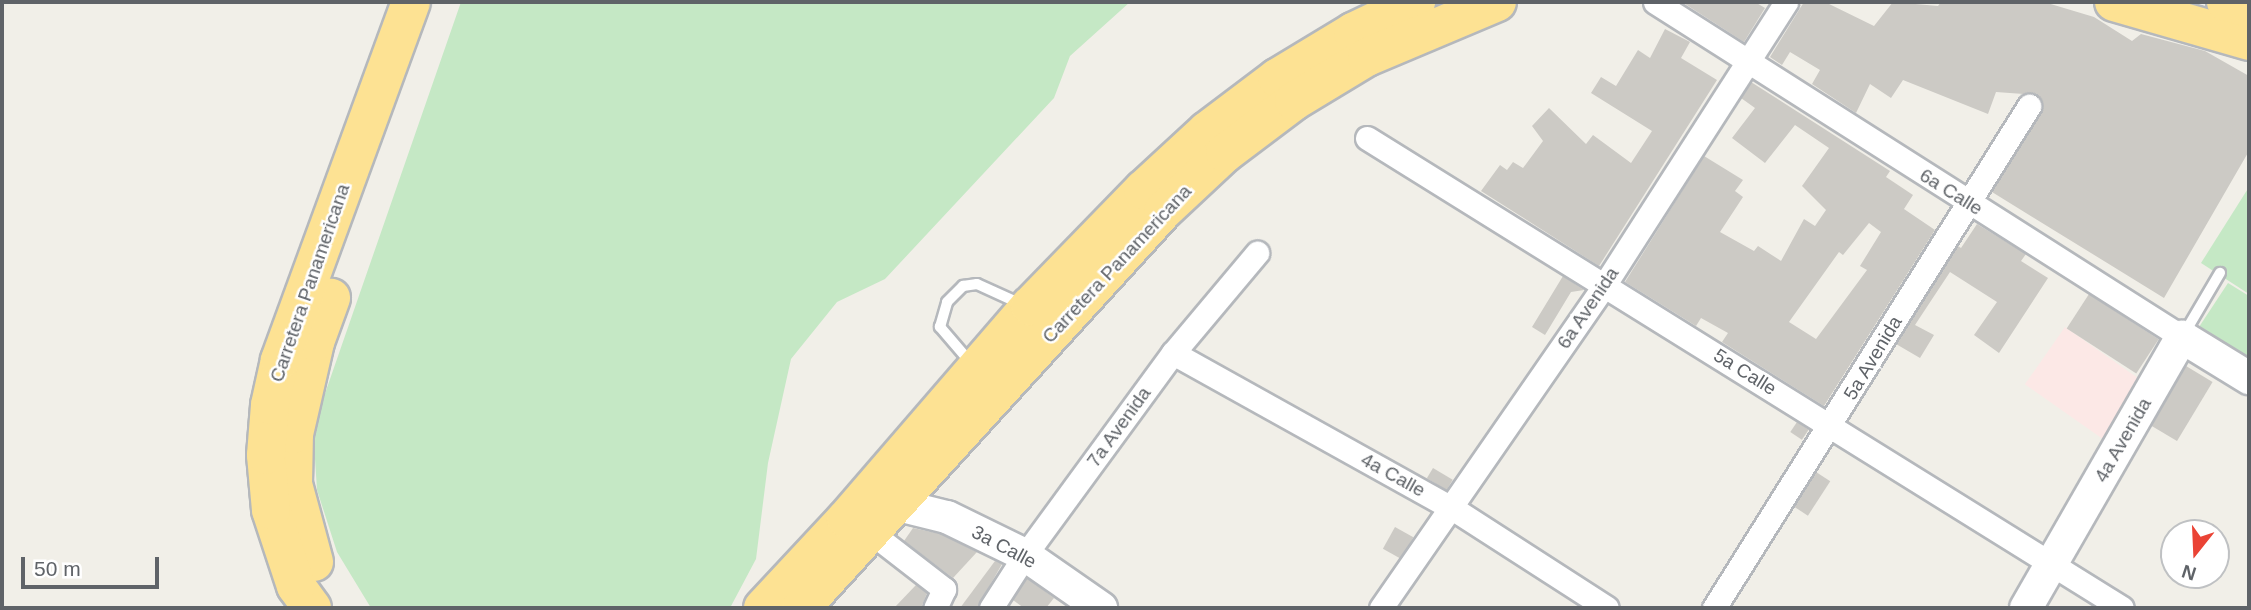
<!DOCTYPE html>
<html>
<head>
<meta charset="utf-8">
<style>
	body { margin:0 }
	#map { position:relative; width:2251px; height:610px; overflow:hidden; background:#f1efe8; font-family:Arial,sans-serif }
	div>[style] { position:absolute }
	[style*='--x'] { left:calc(var(--x)*1px); top:calc(var(--y)*1px); width:calc(var(--w)*1px); rotate:calc(var(--a)*1deg) }
	.medical>* { inset:0; background:#fce8e6; transform-origin:0 0 }
	.green>* { inset:0; background:#c5e8c5 }
	.building>* { inset:0; background:#cccac5; transform-origin:0 0 }
	.roads { filter:drop-shadow(2px 0 #b5b8bc) drop-shadow(-2px 0 #b5b8bc) drop-shadow(0 2px #b5b8bc) drop-shadow(0 -2px #b5b8bc) }
	.lane>* { height:10px; margin:-5px; padding:0 5px; transform-origin:5px; border-radius:5px; background:#fff }
	.street>* { height:23px; margin:-11.5px; padding:0 11.5px; transform-origin:11.5px; border-radius:11.5px; background:#fff }
	.secondary>* { height:32px; margin:-16px; padding:0 16px; transform-origin:16px; border-radius:16px; background:#fff }
	.highway>* { height:38px; margin:-19px; padding:0 19px; transform-origin:19px; border-radius:19px; background:#fde293 }
	span { translate:-50% -50%; white-space:nowrap; text-align:center; line-height:1.15; -webkit-text-stroke:5px #fff; paint-order:stroke }
	.street-label { font-size:19px; color:#5f6368 }
	.frame { position:absolute; inset:0; border:4px solid #5f6368; pointer-events:none }
	.north { position:absolute; left:2160px; top:519px; width:70px; height:70px; box-sizing:border-box; background:#fff; border:2px solid #bfc1c3; border-radius:50%; rotate:198deg; font-size:19px; font-weight:700; line-height:28px; text-align:center; color:#5f6368 }
	.north::after { content:''; display:block; margin:auto; width:24px; height:32px; background:#ea4335; clip-path:polygon(50% 0,100% 100%,50% 72%,0 100%) }
	.scale { position:absolute; left:21px; top:557px; width:138px; height:32px; box-sizing:border-box; border:4px solid #5f6368; border-top:0; padding-left:9px; font-size:21px; line-height:24px; white-space:nowrap; color:#5f6368; -webkit-text-stroke:5px #fff; paint-order:stroke }
</style>
</head>
<body>
<div id="map">
	<div class="medical">
		<i style="left:2065px;top:327px;width:96px;height:70px;rotate:35deg"></i>
	</div>
	<div class="green">
		<i style="clip-path:polygon(461px 2px,1130px 2px,1070px 56px,1054px 98px,885px 279px,837px 302px,791px 359px,768px 463px,756px 559px,730px 608px,371px 608px,337px 552px,317px 490px,313px 428px)"></i>
		<i style="clip-path:polygon(2249px 187px,2249px 294px,2201px 263px)"></i>
		<i style="clip-path:polygon(2228px 283px,2249px 296px,2249px 363px,2197px 330px)"></i>
	</div>
	<div class="building">
		<i style="clip-path:polygon(1682px 2px,1755px 2px,1765px 8px,1744px 42px)"></i>
		<i style="clip-path:polygon(1804px 2px,1825px 2px,1874px 26px,1893px 2px,1938px 6px,1941px 2px,2044px 2px,2094px 17px,2132px 41px,2141px 34px,2205px 51px,2249px 76px,2249px 151px,2164px 298px,1992px 192px,2041px 113px,2037px 95px,1996px 92px,1988px 114px,1903px 80px,1891px 98px,1870px 84px,1856px 113px,1812px 84px,1820px 70px,1790px 52px,1782px 65px,1770px 57px)"></i>
		<i style="clip-path:polygon(1665px 29px,1690px 42px,1681px 58px,1717px 80px,1599px 266px,1481px 191px,1500px 165px,1507px 170px,1513px 162px,1523px 168px,1543px 141px,1532px 126px,1549px 108px,1586px 144px,1593px 135px,1631px 163px,1652px 131px,1591px 93px,1601px 77px,1616px 86px,1638px 50px,1650px 58px)"></i>
		<i style="clip-path:polygon(evenodd,1751px 82px,1890px 171px,1886px 177px,1913px 195px,1904px 209px,1935px 230px,1824px 406px,1722px 342px,1728px 333px,1701px 318px,1696px 326px,1625px 282px,1704px 156px,1743px 180px,1735px 191px,1743px 197px,1720px 232px,1754px 251px,1758px 246px,1781px 261px,1804px 219px,1815px 226px,1826px 210px,1802px 186px,1829px 148px,1795px 125px,1765px 163px,1732px 138px,1755px 108px,1741px 98px,1751px 82px,1869px 223px,1881px 232px,1860px 266px,1867px 270px,1816px 339px,1789px 322px,1839px 252px,1843px 255px,1869px 223px)"></i>
		<i style="clip-path:polygon(1977px 224px,2026px 254px,2021px 261px,2048px 278px,1999px 353px,1974px 335px,1997px 302px,1950px 272px,1915px 325px,1934px 335px,1920px 358px,1896px 344px,1958px 246px,1961px 248px)"></i>
		<i style="clip-path:polygon(1563px 276px,1584px 290px,1571px 292px,1545px 335px,1532px 327px)"></i>
		<i style="left:2089px;top:294px;width:83px;height:41px;rotate:33deg"></i>
		<i style="left:2186px;top:366px;width:31px;height:69px;rotate:31deg"></i>
		<i style="left:1797px;top:422px;width:14px;height:12px;rotate:34deg"></i>
		<i style="left:1433px;top:468px;width:23px;height:12px;rotate:31deg"></i>
		<i style="left:1816px;top:472px;width:17px;height:41px;rotate:33deg"></i>
		<i style="left:1395px;top:527px;width:21px;height:25px;rotate:29deg"></i>
		<i style="clip-path:polygon(913px 528px,941px 534px,977px 552px,953px 578px,904px 541px)"></i>
		<i style="clip-path:polygon(995px 561px,1002px 564px,977px 608px,960px 608px)"></i>
		<i style="clip-path:polygon(1027px 578px,1054px 598px,1046px 608px,1024px 608px,1013px 600px)"></i>
		<i style="clip-path:polygon(916px 585px,927px 593px,921px 608px,894px 608px)"></i>
	</div>
	<div class="roads">
		<div class="lane">
			<i style="--x:2184;--y:334;--w:71;--a:-59.5"></i>
			<i style="--x:971;--y:363;--w:48;--a:-130.7"></i>
			<i style="--x:940;--y:327;--w:26;--a:-74"></i>
			<i style="--x:947;--y:302;--w:23;--a:-45"></i>
			<i style="--x:963;--y:286;--w:14;--a:-8"></i>
			<i style="--x:977;--y:284;--w:48;--a:24.4"></i>
		</div>
		<div class="street">
			<i style="--x:1655;--y:2;--w:624;--a:32.44"></i>
			<i style="--x:1367;--y:138;--w:889;--a:31.9"></i>
			<i style="--x:1173;--y:353;--w:319;--a:29.1"></i>
			<i style="--x:1452;--y:508;--w:184;--a:32.8"></i>
			<i style="--x:869;--y:531;--w:95;--a:37.7"></i>
			<i style="--x:944;--y:589;--w:21;--a:115"></i>
			<i style="--x:991;--y:608;--w:63;--a:-57.3"></i>
			<i style="--x:1025;--y:555;--w:250;--a:-53.8"></i>
			<i style="--x:1173;--y:353;--w:131;--a:-50"></i>
			<i style="--x:1381;--y:608;--w:394;--a:-55.3"></i>
			<i style="--x:1605;--y:284;--w:335;--a:-57.3"></i>
			<i style="--x:1714;--y:608;--w:593;--a:-57.89"></i>
		</div>
		<div class="secondary">
			<i style="--x:898;--y:505;--w:50;--a:13.8"></i>
			<i style="--x:947;--y:517;--w:87;--a:26"></i>
			<i style="--x:1025;--y:555;--w:93;--a:34.9"></i>
			<i style="--x:2026;--y:608;--w:313;--a:-60.1"></i>
			<i style="--x:2182;--y:337;--w:79;--a:31.5"></i>
		</div>
		<div class="highway">
			<i style="--x:2114;--y:2;--w:141;--a:16.1"></i>
			<i style="--x:2226;--y:2;--w:24;--a:15"></i>
			<i style="--x:314;--y:562;--w:81;--a:-105.1"></i>
			<i style="--x:293;--y:484;--w:50;--a:-88.9"></i>
			<i style="--x:294;--y:434;--w:94;--a:-77.1"></i>
			<i style="--x:315;--y:342;--w:47;--a:-70"></i>
			<i style="--x:312;--y:608;--w:27;--a:-126"></i>
			<i style="--x:296;--y:586;--w:80;--a:-108.2"></i>
			<i style="--x:271;--y:510;--w:55;--a:-95.2"></i>
			<i style="--x:266;--y:455;--w:50;--a:-85.4"></i>
			<i style="--x:270;--y:405;--w:46;--a:-77.5"></i>
			<i style="--x:280;--y:360;--w:381;--a:-69.9"></i>
			<i style="--x:763;--y:608;--w:122;--a:-47"></i>
			<i style="--x:846;--y:519;--w:281;--a:-49.2"></i>
			<i style="--x:1030;--y:306;--w:162;--a:-45.8"></i>
			<i style="--x:1143;--y:190;--w:87;--a:-42.7"></i>
			<i style="--x:1207;--y:131;--w:88;--a:-37.1"></i>
			<i style="--x:1277;--y:78;--w:89;--a:-31.2"></i>
			<i style="--x:1353;--y:32;--w:70;--a:-25.5"></i>
			<i style="--x:801;--y:608;--w:537;--a:-47.64"></i>
			<i style="--x:1163;--y:211;--w:85;--a:-43.1"></i>
			<i style="--x:1225;--y:153;--w:86;--a:-37"></i>
			<i style="--x:1294;--y:101;--w:85;--a:-31.1"></i>
			<i style="--x:1367;--y:57;--w:141;--a:-22.9"></i>
		</div>
	</div>
	<div class="street-label">
		<span style="left:1951px;top:192px;rotate:32deg">6a Calle</span>
		<span style="left:1117px;top:264px;rotate:-47deg">Carretera Panamericana</span>
		<span style="left:310px;top:283px;rotate:-71deg">Carretera Panamericana</span>
		<span style="left:1588px;top:308px;rotate:-56deg">6a Avenida</span>
		<span style="left:1873px;top:358px;rotate:-59deg">5a Avenida</span>
		<span style="left:1745px;top:372px;rotate:32deg">5a Calle</span>
		<span style="left:1119px;top:427px;rotate:-54deg">7a Avenida</span>
		<span style="left:2123px;top:440px;rotate:-60deg">4a Avenida</span>
		<span style="left:1393px;top:475px;rotate:29deg">4a Calle</span>
		<span style="left:1004px;top:547px;rotate:28deg">3a Calle</span>
	</div>
	<div class="frame"></div>
	<div class="north">N</div>
	<div class="scale">50 m</div>
</div>
</body>
</html>
